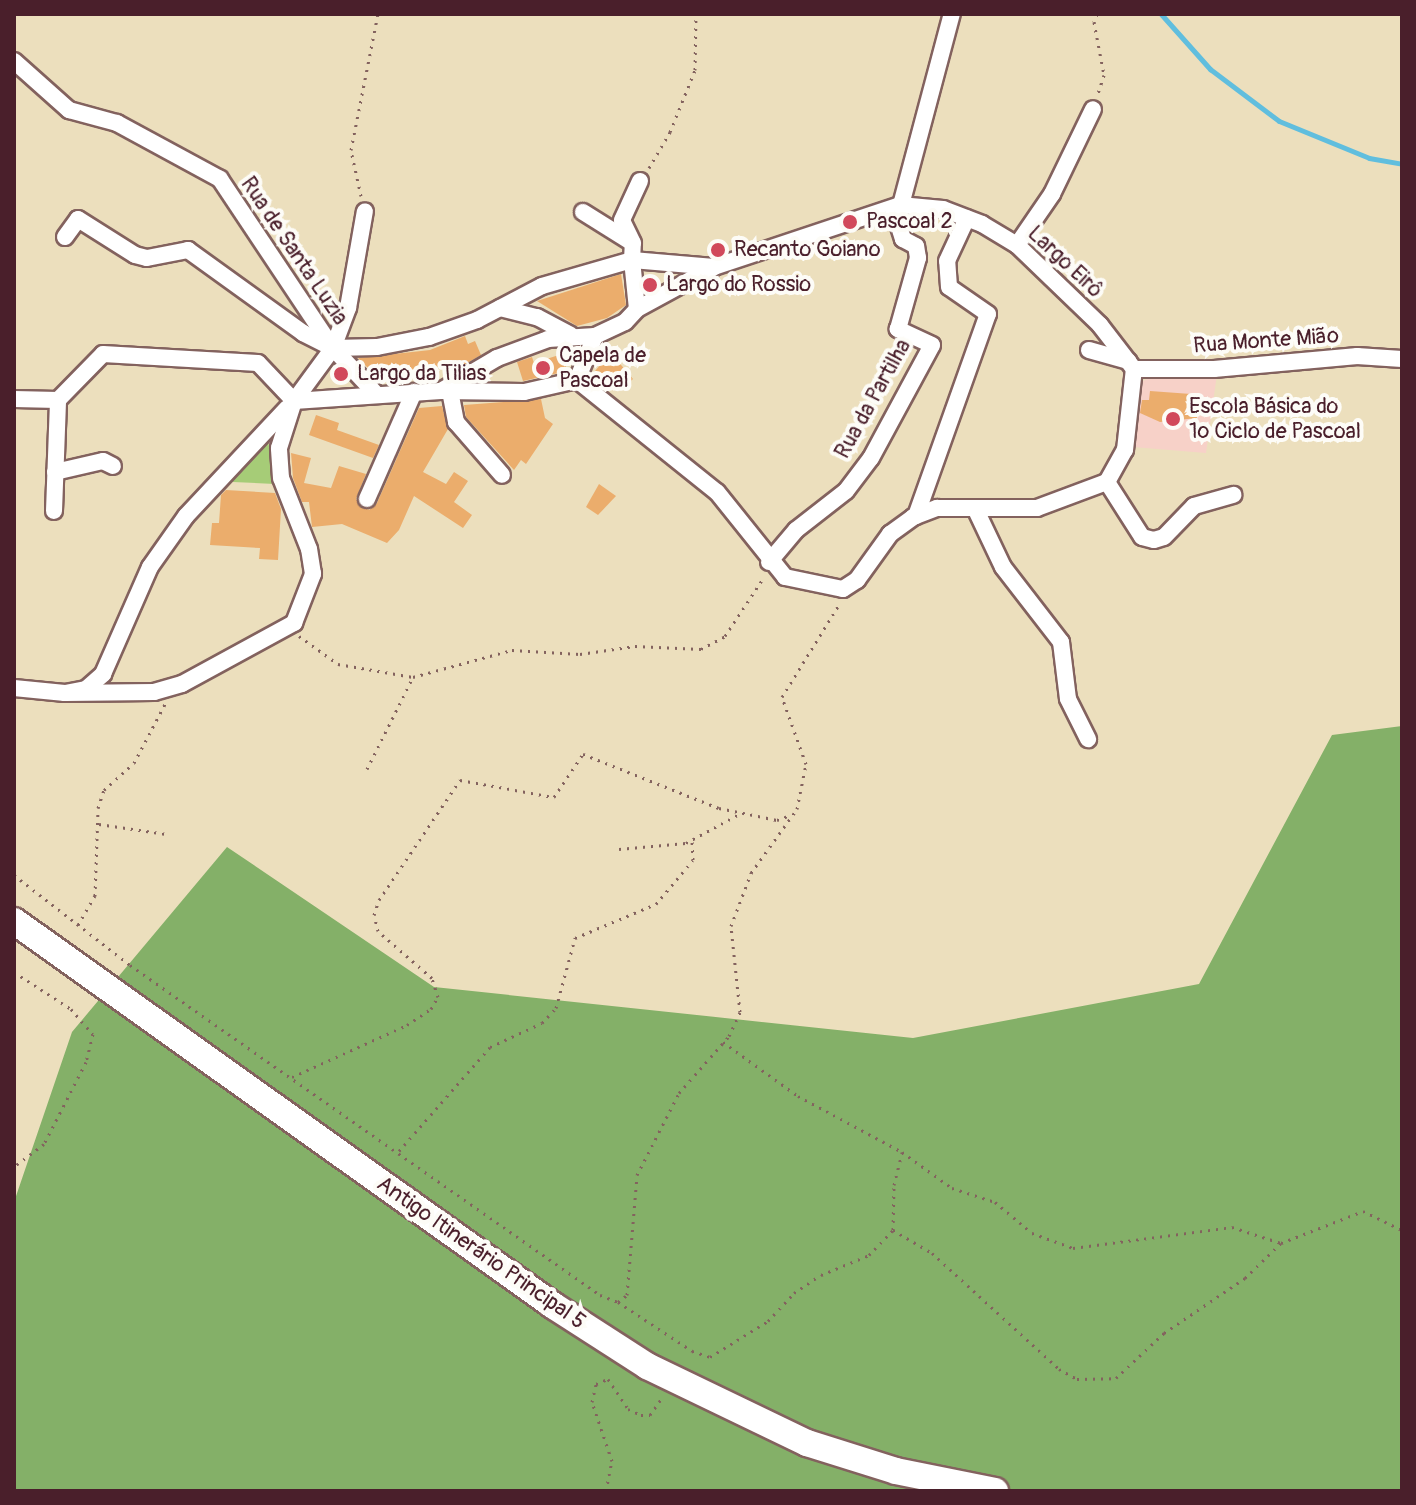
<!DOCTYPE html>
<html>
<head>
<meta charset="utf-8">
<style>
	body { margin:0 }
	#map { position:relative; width:1416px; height:1505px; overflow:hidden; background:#ecdfbd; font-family:Pangolin,sans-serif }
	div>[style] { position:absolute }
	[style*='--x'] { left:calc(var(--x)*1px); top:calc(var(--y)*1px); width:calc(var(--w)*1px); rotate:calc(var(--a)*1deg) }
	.built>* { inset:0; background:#f7d1c8 }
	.green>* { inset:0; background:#a6cc77 }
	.forest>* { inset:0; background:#84b068 }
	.stream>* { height:5px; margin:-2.5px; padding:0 2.5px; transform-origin:2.5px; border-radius:2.5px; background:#60bede }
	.building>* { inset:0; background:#ebad6c }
	.path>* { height:3px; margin-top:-1.5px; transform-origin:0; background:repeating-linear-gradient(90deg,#83625e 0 2px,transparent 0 8px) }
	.roads { filter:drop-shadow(2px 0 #83625e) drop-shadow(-2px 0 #83625e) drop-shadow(0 2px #83625e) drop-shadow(0 -2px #83625e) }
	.minor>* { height:16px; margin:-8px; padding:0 8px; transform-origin:8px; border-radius:8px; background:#fff }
	.trunk>* { height:26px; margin:-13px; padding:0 13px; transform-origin:13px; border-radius:13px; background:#fff }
	.dots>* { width:22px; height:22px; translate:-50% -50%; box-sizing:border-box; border:4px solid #fdfcf7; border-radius:50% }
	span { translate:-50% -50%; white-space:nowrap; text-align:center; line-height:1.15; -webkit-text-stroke:8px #fdfcf7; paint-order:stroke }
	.poi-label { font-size:22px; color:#4a1f2b }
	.left { translate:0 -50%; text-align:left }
	.street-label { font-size:22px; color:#4a1f2b }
	.frame { position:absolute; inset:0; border:16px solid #4a1f2b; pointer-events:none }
</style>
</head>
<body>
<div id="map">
	<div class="built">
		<i style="clip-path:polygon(1217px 374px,1206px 453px,1133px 447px,1139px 383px,1151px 377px)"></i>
	</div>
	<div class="green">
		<i style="clip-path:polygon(268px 440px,275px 484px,233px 482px,230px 479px)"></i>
	</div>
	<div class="forest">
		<i style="clip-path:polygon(1402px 726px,1402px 1491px,14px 1491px,14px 1202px,72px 1032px,227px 847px,434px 987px,913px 1038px,1199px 984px,1332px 735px)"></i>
	</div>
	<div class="stream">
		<i style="--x:1161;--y:14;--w:74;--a:48.3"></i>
		<i style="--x:1210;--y:69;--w:86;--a:37"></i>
		<i style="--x:1279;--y:121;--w:97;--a:22.3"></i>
		<i style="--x:1369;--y:158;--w:34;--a:10"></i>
	</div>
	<div class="building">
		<i style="clip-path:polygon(621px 274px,626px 305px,607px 318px,577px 326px,537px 301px)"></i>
		<i style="clip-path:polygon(465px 336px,468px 344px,475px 341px,481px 355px,455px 370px,452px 361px,427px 371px,375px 375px,358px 358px,430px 350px)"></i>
		<i style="clip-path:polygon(562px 354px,567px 371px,523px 381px,517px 362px,532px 357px,534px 363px)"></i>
		<i style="clip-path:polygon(606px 358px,611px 364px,616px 359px,633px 379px,623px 388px,614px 379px,604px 388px,590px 377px)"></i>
		<i style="clip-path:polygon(1150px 391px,1191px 394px,1190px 403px,1198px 403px,1197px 418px,1160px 422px,1140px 413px,1142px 400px,1149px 400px)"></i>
		<i style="clip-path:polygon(541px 399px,545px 418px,553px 424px,526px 464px,521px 460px,514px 470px,466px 417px,464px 405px)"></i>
		<i style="clip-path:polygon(442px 406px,448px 429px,423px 472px,446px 484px,454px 472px,468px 481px,454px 502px,472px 515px,463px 528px,414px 496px,399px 530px,387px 543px,342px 524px,312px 527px,309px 502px,302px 502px,293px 478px,291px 453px,311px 458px,304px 483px,331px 488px,339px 466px,366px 474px,356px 499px,369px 510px,377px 503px,419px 408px)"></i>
		<i style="clip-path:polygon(316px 415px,339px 423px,337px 430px,379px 445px,373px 458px,309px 435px)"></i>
		<i style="clip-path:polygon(599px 484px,616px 496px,598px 515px,586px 507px)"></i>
		<i style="clip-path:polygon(226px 490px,275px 493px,281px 509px,278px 560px,259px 559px,260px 548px,210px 545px,212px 523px,219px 523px,221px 495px)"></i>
	</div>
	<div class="path">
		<i style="--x:1097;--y:14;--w:9;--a:111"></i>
		<i style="--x:1094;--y:22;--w:54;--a:79.3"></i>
		<i style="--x:1104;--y:75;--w:20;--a:108"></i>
		<i style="--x:649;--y:168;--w:42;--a:-59.7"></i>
		<i style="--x:670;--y:132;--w:67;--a:-68"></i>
		<i style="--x:695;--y:70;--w:56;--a:-89"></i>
		<i style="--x:361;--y:196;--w:47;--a:-102.3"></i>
		<i style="--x:351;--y:150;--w:139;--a:-78.8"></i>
		<i style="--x:299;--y:636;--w:48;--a:35.7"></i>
		<i style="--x:338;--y:664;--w:76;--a:9.8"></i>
		<i style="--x:413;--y:677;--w:103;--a:-15.3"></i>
		<i style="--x:512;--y:650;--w:68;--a:3.4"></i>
		<i style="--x:580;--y:654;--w:56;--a:-8.3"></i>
		<i style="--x:635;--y:646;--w:66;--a:2.6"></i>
		<i style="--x:701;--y:649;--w:27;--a:-28"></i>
		<i style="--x:725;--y:636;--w:71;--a:-56.5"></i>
		<i style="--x:367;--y:769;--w:103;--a:-63.4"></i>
		<i style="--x:99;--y:824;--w:68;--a:8.5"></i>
		<i style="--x:619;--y:849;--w:67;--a:-5.1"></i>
		<i style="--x:686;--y:843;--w:63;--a:-28.6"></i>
		<i style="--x:14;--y:875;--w:147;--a:37.8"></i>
		<i style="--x:130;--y:965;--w:574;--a:35.07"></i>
		<i style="--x:600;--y:1295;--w:19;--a:21"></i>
		<i style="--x:618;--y:1302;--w:11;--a:-38"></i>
		<i style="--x:627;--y:1295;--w:120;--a:-85.2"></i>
		<i style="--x:637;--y:1175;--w:92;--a:-62.9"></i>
		<i style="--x:679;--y:1093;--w:76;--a:-48.7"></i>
		<i style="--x:729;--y:1036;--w:26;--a:-65"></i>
		<i style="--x:740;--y:1012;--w:86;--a:-96"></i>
		<i style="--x:731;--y:926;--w:57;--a:-69.3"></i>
		<i style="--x:751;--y:873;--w:79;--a:-54.3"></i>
		<i style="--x:797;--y:809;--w:46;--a:-78.7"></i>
		<i style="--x:806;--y:764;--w:71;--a:-109.7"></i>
		<i style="--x:782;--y:697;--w:110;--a:-58.3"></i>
		<i style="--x:78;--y:925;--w:34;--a:-60"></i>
		<i style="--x:95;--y:896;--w:88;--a:-88"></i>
		<i style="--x:98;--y:808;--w:19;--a:-72"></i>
		<i style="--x:104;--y:790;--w:40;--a:-42"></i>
		<i style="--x:134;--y:763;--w:67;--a:-62.3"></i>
		<i style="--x:14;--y:972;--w:68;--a:33"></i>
		<i style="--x:71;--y:1009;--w:33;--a:49"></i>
		<i style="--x:93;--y:1034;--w:29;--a:104"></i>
		<i style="--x:86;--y:1062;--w:92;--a:117.1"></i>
		<i style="--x:44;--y:1144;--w:38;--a:143"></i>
		<i style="--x:723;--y:1042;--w:92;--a:35.8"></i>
		<i style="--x:798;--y:1096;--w:118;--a:28.3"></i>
		<i style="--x:902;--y:1152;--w:62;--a:35.8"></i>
		<i style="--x:952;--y:1188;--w:45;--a:18"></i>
		<i style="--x:995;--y:1202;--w:48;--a:40"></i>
		<i style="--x:1032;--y:1233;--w:44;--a:20.1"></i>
		<i style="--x:1073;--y:1248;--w:160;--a:-7.5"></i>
		<i style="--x:1232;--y:1227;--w:52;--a:18.1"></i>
		<i style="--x:1281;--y:1243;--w:88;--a:-21.3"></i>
		<i style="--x:1363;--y:1211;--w:43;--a:26"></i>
		<i style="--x:292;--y:1077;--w:126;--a:-24.3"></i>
		<i style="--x:407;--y:1025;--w:29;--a:-34"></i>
		<i style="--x:431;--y:1009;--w:14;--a:-60"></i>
		<i style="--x:438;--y:997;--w:20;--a:-108"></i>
		<i style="--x:432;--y:978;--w:72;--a:-139"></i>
		<i style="--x:378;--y:931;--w:16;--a:-104"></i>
		<i style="--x:374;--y:915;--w:16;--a:-72"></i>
		<i style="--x:379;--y:900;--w:145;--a:-56"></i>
		<i style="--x:460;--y:780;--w:96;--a:10.3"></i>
		<i style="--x:554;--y:797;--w:52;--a:-56"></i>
		<i style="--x:583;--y:754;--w:146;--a:21.7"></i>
		<i style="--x:719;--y:808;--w:59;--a:11.7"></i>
		<i style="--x:777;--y:820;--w:15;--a:-20"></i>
		<i style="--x:399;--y:1151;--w:138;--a:-48.8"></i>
		<i style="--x:490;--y:1047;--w:57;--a:-24.8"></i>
		<i style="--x:542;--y:1023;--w:21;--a:-47"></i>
		<i style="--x:556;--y:1008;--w:73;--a:-74.8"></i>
		<i style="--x:575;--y:938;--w:88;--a:-22.8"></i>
		<i style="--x:656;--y:904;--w:57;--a:-49.9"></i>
		<i style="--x:693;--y:860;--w:20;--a:-93"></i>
		<i style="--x:893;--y:1230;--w:45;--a:30.5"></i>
		<i style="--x:932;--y:1253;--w:172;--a:42.4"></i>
		<i style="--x:1059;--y:1369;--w:21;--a:29"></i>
		<i style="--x:1077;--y:1379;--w:39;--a:-1"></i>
		<i style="--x:1116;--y:1378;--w:66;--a:-43.2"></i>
		<i style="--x:1164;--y:1333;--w:98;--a:-34.2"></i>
		<i style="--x:1245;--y:1278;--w:50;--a:-44.2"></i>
		<i style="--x:618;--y:1302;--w:89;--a:33.5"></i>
		<i style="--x:692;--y:1351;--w:19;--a:18"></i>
		<i style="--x:710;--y:1357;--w:68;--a:-31.8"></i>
		<i style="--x:768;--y:1321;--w:38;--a:-47"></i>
		<i style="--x:794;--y:1293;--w:32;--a:-34"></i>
		<i style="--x:821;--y:1275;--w:52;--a:-22.6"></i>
		<i style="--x:869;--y:1255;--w:35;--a:-46"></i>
		<i style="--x:893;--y:1230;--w:45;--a:-88.7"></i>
		<i style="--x:894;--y:1185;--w:34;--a:-76"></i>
		<i style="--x:606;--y:1491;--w:31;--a:-79"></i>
		<i style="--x:612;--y:1461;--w:62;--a:-108.7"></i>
		<i style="--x:592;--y:1402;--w:18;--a:-77"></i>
		<i style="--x:596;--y:1384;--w:13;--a:-23"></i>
		<i style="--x:608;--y:1379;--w:36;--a:56"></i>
		<i style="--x:628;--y:1409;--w:14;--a:25"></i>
		<i style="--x:641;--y:1415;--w:9;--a:0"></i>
		<i style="--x:650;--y:1415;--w:19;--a:-55"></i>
	</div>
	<div class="roads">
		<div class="minor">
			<i style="--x:14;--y:61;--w:74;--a:41.7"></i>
			<i style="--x:69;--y:110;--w:50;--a:15.2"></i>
			<i style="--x:117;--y:123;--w:117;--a:28.5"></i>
			<i style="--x:220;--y:179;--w:202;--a:56.3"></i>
			<i style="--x:583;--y:212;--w:57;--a:32"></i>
			<i style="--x:65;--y:237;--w:22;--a:-54"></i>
			<i style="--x:78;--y:219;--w:67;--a:32.3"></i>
			<i style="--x:135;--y:255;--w:12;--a:14"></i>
			<i style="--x:147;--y:258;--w:42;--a:-11"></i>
			<i style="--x:188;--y:250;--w:142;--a:35.8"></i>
			<i style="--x:303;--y:333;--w:34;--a:27"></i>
			<i style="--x:333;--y:348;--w:44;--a:-1.3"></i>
			<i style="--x:377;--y:347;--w:53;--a:-10.9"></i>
			<i style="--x:429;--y:337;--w:51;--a:-19.5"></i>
			<i style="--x:477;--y:320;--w:73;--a:-27.6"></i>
			<i style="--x:542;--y:286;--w:94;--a:-16.1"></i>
			<i style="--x:632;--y:260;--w:17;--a:-87"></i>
			<i style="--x:633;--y:243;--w:25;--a:-116"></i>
			<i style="--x:622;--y:220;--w:43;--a:-65.2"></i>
			<i style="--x:1017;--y:245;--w:62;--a:-55.5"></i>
			<i style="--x:1052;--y:194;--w:94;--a:-64.2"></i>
			<i style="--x:714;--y:267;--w:82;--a:-175.1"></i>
			<i style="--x:632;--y:260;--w:49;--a:84.2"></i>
			<i style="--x:637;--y:309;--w:88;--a:-28.6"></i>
			<i style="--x:714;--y:267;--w:196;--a:-18.4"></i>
			<i style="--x:900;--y:205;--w:43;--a:5.3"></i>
			<i style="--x:943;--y:209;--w:42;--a:21"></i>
			<i style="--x:982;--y:224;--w:41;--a:31"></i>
			<i style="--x:1017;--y:245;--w:115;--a:43.9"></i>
			<i style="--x:1100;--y:325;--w:56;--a:52.3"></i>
			<i style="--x:500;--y:308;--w:38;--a:14"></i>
			<i style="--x:537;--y:317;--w:38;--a:28"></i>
			<i style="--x:595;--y:336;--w:33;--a:-25"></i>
			<i style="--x:625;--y:322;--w:18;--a:-47"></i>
			<i style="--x:333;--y:348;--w:43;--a:-69.4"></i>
			<i style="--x:348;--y:308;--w:98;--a:-80.1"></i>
			<i style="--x:1089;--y:350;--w:41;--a:15.8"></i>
			<i style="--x:1134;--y:369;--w:80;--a:0"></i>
			<i style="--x:1214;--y:369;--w:144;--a:-5.2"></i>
			<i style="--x:1357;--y:356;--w:45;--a:3.8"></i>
			<i style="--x:577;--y:380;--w:179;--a:38.7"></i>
			<i style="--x:717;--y:492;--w:109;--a:51.3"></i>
			<i style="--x:785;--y:577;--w:59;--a:11.7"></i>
			<i style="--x:843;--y:589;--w:17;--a:-33"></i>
			<i style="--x:857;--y:580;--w:57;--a:-54.3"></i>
			<i style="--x:890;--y:534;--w:29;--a:-36"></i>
			<i style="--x:913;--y:517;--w:26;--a:-21"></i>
			<i style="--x:937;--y:508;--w:100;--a:0"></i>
			<i style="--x:1037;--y:508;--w:75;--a:-20.4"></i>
			<i style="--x:1107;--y:482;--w:37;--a:-61"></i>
			<i style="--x:1125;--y:450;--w:81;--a:-83.7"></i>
			<i style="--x:450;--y:391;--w:32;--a:79"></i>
			<i style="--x:456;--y:422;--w:70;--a:49"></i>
			<i style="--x:376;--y:394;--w:63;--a:-133.1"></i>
			<i style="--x:333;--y:348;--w:66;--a:126.3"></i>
			<i style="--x:294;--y:401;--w:147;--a:-3.9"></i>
			<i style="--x:441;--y:391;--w:65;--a:-30.5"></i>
			<i style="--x:497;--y:358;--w:54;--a:-20.4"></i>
			<i style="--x:548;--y:339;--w:47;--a:-3.7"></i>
			<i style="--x:595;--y:336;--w:48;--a:112.2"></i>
			<i style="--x:577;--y:380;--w:54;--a:167.2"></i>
			<i style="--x:524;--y:392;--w:83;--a:-179.3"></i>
			<i style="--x:14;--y:399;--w:44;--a:1.3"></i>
			<i style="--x:58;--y:400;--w:64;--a:-45.6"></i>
			<i style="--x:103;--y:354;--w:155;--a:3.3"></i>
			<i style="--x:258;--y:363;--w:52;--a:46.5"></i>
			<i style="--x:55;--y:472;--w:49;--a:-12.9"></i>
			<i style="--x:103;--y:461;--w:11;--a:27"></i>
			<i style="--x:1107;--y:482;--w:65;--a:57.5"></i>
			<i style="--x:1142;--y:537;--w:12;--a:14"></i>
			<i style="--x:1154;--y:540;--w:10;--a:-17"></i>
			<i style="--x:1164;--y:537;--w:43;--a:-45.9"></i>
			<i style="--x:1194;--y:506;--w:41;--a:-15.8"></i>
			<i style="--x:367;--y:499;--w:117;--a:-66.3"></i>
			<i style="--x:975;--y:508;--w:65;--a:64.6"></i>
			<i style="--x:1003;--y:567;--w:95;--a:52.3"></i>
			<i style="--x:1061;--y:642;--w:57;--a:83"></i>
			<i style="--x:1068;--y:699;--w:45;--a:63.4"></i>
			<i style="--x:54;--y:511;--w:111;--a:-87.9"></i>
			<i style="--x:916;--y:516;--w:214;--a:-70.4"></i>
			<i style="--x:988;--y:314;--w:47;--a:-145.3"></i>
			<i style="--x:949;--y:287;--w:26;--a:-94"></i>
			<i style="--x:947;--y:261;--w:47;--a:-65.1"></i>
			<i style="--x:769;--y:562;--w:42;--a:-49.8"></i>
			<i style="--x:796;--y:530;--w:63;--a:-38"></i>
			<i style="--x:846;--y:491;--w:41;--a:-52.9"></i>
			<i style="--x:871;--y:458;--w:128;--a:-61.6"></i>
			<i style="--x:932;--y:345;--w:38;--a:-155"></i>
			<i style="--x:898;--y:329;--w:74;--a:-74.3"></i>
			<i style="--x:918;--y:258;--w:12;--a:-99"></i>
			<i style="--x:916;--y:246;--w:15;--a:-152"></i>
			<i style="--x:903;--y:239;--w:20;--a:-108"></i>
			<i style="--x:897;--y:220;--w:213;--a:-75.1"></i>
			<i style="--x:14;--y:688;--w:51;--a:5.6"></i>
			<i style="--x:65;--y:693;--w:21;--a:-11"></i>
			<i style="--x:86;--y:689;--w:23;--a:-41"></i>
			<i style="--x:103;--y:674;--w:117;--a:-66.3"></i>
			<i style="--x:150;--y:567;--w:62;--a:-54.8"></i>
			<i style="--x:186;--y:516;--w:148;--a:-46.9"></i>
			<i style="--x:65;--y:693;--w:89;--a:-0.6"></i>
			<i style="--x:154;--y:692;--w:29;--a:-16"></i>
			<i style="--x:182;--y:684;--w:128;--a:-28.6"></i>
			<i style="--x:294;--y:623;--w:53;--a:-68.8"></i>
			<i style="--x:313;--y:574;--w:25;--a:-99"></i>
			<i style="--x:309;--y:549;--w:76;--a:-111.5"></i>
			<i style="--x:281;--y:478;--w:30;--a:-94"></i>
			<i style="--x:279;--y:448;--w:49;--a:-72.3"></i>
		</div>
		<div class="trunk">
			<i style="--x:14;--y:921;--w:663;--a:35.49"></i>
			<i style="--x:554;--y:1306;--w:111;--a:32.8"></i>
			<i style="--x:647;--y:1366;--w:178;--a:25.7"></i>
			<i style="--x:807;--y:1443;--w:93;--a:17.5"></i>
			<i style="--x:896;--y:1471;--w:101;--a:11.4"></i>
		</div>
	</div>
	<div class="dots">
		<i style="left:850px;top:222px;background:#d1495b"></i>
		<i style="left:718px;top:250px;background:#d1495b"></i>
		<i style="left:650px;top:285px;background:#d1495b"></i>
		<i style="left:543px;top:368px;background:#d1495b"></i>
		<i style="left:341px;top:374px;background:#d1495b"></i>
		<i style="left:1173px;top:419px;background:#d1495b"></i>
	</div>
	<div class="poi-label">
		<span class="left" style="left:866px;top:222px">Pascoal 2</span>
		<span class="left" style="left:734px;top:250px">Recanto Goiano</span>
		<span class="left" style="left:666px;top:285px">Largo do Rossio</span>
		<span class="left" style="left:559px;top:368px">Capela de<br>Pascoal</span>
		<span class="left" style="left:357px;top:374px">Largo da Tilias</span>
		<span class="left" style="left:1189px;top:419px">Escola Básica do<br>1º Ciclo de Pascoal</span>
	</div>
	<div class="street-label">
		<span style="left:294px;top:251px;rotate:56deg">Rua de Santa Luzia</span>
		<span style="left:1065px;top:262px;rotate:43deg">Largo Eirô</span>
		<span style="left:1266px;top:341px;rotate:-4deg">Rua Monte Mião</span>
		<span style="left:873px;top:399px;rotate:-61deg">Rua da Partilha</span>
		<span style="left:481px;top:1253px;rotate:35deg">Antigo Itinerário Principal 5</span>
	</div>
	<div class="frame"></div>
</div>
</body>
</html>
